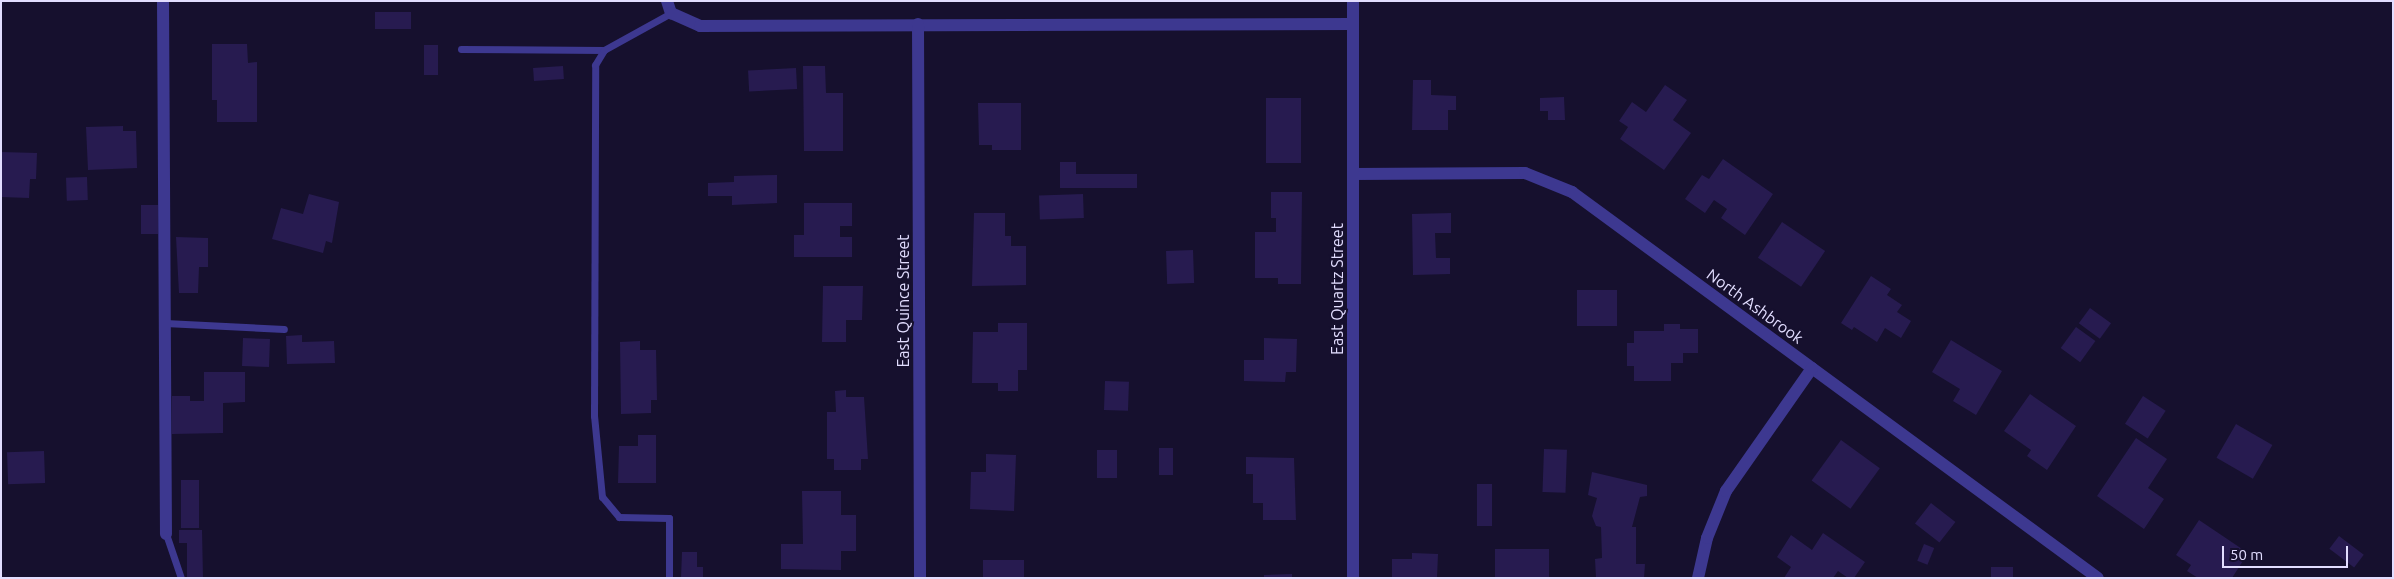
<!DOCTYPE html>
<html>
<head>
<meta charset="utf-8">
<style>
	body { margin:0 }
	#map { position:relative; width:2394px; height:579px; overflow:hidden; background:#16102e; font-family:Ubuntu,sans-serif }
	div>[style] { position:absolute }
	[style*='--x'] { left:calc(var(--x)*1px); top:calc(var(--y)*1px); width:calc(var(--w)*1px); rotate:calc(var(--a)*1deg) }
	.building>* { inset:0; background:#271b50; transform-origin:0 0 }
	.lane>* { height:7px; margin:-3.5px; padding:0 3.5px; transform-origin:3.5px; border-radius:3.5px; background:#3d3890 }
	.street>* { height:12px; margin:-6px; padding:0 6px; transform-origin:6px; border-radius:6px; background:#3d3890 }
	span { translate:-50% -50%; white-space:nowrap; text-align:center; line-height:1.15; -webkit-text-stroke:4px #16102e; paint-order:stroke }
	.street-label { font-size:16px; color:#e2ddff }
	.frame { position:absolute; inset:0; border:2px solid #e2ddff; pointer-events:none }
	.scale { position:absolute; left:2222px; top:546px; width:126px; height:22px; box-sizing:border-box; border:2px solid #e2ddff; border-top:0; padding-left:6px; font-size:15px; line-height:18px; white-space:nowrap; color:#e2ddff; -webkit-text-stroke:4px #16102e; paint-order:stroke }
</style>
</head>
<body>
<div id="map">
	<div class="building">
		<i style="left:375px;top:12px;width:36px;height:17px"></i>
		<i style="clip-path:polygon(212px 44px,247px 44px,248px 63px,257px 62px,257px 122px,217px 122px,217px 100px,212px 100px)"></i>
		<i style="left:424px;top:45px;width:14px;height:30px"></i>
		<i style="left:563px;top:66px;width:13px;height:30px;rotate:86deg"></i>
		<i style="clip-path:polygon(803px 66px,825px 66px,826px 93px,843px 93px,843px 151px,804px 151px)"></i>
		<i style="left:796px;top:68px;width:21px;height:48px;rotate:87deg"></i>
		<i style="clip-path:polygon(1413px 80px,1431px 80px,1431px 95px,1456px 96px,1456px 110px,1448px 110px,1448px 130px,1412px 130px)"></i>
		<i style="clip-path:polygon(1665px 85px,1687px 100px,1673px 120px,1691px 133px,1664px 170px,1620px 139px,1628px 127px,1619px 121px,1632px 102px,1646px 112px)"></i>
		<i style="clip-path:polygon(1564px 97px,1565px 120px,1548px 120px,1548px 111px,1540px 111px,1540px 98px)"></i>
		<i style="left:1266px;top:98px;width:35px;height:65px"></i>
		<i style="clip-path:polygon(978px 103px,1021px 103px,1021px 150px,992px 150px,992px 145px,979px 145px)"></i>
		<i style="clip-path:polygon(123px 126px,123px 131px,136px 131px,137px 168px,88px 170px,86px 127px)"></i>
		<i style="clip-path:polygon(1px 152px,37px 153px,36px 179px,30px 179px,29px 198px,1px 197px)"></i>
		<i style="clip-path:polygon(1723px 159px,1773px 194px,1745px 235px,1721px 218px,1727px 209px,1714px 200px,1705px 213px,1685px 199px,1702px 175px,1709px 179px)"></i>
		<i style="clip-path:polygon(1060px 162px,1076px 162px,1076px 174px,1137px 174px,1137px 188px,1060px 188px)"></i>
		<i style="clip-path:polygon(777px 175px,777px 203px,732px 205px,732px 196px,708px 196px,708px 183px,734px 182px,734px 176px)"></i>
		<i style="left:87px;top:177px;width:23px;height:21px;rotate:88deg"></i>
		<i style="clip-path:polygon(1271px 192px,1302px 192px,1301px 284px,1278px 284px,1278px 278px,1255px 278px,1255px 232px,1276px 232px,1276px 218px,1271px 218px)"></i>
		<i style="clip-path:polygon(309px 194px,339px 202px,332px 243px,326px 241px,323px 253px,272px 239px,281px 208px,303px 214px)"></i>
		<i style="left:1083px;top:194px;width:24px;height:44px;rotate:88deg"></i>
		<i style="clip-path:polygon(804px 203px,852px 203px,852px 226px,840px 226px,840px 237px,852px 237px,852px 257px,794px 257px,794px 235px,804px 235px)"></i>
		<i style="left:141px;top:205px;width:17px;height:29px"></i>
		<i style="clip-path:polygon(974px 213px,1005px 213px,1005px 236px,1011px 236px,1011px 246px,1026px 246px,1026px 285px,972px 286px)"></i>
		<i style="clip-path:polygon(1451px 213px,1451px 233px,1435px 233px,1436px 258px,1450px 258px,1450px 274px,1413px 275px,1412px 214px)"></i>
		<i style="left:1782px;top:222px;width:52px;height:43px;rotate:34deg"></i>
		<i style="clip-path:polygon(176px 237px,208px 238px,208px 267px,199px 267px,198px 293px,179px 293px)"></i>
		<i style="left:1193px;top:250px;width:33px;height:27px;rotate:88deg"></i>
		<i style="clip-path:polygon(1871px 276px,1891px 289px,1887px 295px,1902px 305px,1897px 312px,1911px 321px,1901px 338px,1885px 328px,1877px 342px,1854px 327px,1852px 330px,1841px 323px)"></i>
		<i style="clip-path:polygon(823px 286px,863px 286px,862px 320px,846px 320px,846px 342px,822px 342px)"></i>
		<i style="left:1577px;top:290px;width:40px;height:36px"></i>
		<i style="left:2090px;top:308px;width:26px;height:19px;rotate:36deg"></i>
		<i style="clip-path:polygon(998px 323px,1027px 323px,1027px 370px,1018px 370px,1018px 391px,998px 391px,998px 383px,972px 383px,973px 332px,998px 332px)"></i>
		<i style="clip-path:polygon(1664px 324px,1680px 324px,1680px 329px,1698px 329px,1698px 353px,1683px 353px,1683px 363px,1671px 363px,1671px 381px,1634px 381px,1634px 366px,1627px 366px,1627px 343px,1634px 343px,1634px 331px,1664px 331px)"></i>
		<i style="left:2076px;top:327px;width:24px;height:26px;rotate:36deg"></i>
		<i style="clip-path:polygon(302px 335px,302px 342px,334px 341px,335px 363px,287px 364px,286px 336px)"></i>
		<i style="left:243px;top:338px;width:27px;height:28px;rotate:2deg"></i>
		<i style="clip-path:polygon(1264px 338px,1297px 339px,1296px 372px,1286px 372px,1285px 382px,1244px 381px,1244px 360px,1264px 360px)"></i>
		<i style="clip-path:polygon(1951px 340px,2002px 371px,1976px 415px,1953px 401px,1960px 389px,1932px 372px)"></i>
		<i style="clip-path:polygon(640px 341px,640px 350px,656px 350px,657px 400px,651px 400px,651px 413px,621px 414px,620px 342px)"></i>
		<i style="clip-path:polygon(204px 372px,245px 372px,245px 402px,223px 403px,223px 433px,172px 434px,172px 396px,190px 396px,190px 401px,204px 401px)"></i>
		<i style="left:1105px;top:381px;width:24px;height:29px;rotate:2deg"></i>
		<i style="clip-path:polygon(846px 390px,846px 397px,864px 397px,868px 459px,861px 459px,861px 470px,834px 470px,834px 459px,827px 459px,827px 412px,836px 412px,835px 391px)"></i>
		<i style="clip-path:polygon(2030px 394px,2076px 426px,2047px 470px,2027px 456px,2031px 450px,2004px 431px)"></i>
		<i style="left:2143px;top:396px;width:27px;height:33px;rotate:33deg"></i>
		<i style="left:2236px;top:424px;width:42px;height:39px;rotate:30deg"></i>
		<i style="clip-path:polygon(638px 435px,656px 435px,656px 483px,618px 483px,619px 446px,638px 446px)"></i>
		<i style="clip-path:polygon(2136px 438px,2167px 459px,2148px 488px,2164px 499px,2144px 529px,2097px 496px)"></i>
		<i style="left:1841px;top:440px;width:48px;height:50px;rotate:36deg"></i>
		<i style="left:1159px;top:448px;width:14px;height:27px"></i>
		<i style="left:1544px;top:449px;width:23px;height:43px;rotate:2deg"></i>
		<i style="left:1097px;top:450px;width:20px;height:28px"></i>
		<i style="left:44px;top:451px;width:32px;height:37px;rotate:88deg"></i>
		<i style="clip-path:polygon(986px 454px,1016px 455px,1014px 511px,970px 509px,971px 472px,986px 472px)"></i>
		<i style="clip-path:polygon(1246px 457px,1294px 458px,1296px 520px,1263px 520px,1263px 503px,1253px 503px,1253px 474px,1246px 474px)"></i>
		<i style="clip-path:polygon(1592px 472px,1647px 485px,1647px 496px,1640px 497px,1632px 527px,1636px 527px,1636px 564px,1645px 564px,1644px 578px,1596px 578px,1595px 559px,1602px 558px,1601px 527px,1596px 526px,1592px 516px,1597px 498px,1588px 495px)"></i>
		<i style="left:181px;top:480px;width:18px;height:48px"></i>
		<i style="left:1477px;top:484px;width:15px;height:42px"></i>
		<i style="clip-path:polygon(802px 491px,841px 491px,841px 515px,856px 515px,856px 551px,841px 551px,841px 570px,781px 569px,781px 544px,803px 544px)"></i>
		<i style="left:1931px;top:503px;width:31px;height:26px;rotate:38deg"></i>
		<i style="clip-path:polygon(2199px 520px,2248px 553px,2232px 578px,2198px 578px,2187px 571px,2191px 565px,2176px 555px)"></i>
		<i style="clip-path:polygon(179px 530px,202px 530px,203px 578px,187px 578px,187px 543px,179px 543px)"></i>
		<i style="clip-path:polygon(1823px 533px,1865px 562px,1854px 578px,1848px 578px,1838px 571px,1833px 578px,1784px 578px,1791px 567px,1777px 557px,1791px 535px,1812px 550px)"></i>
		<i style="left:2339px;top:536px;width:31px;height:16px;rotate:37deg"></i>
		<i style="left:1924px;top:544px;width:11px;height:18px;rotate:22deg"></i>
		<i style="left:1549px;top:549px;width:29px;height:54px;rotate:90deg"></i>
		<i style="clip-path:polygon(682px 552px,697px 552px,697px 567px,703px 567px,703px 578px,681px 578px)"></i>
		<i style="clip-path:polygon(1412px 553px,1438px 554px,1437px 578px,1392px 578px,1392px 559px,1412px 559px)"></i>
		<i style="left:983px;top:560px;width:41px;height:18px"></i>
		<i style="left:1991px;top:567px;width:22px;height:11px"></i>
		<i style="clip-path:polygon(1292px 574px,1292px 578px,1264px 578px,1264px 575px)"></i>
	</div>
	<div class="lane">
		<i style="--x:461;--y:49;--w:143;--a:0.4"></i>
		<i style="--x:165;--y:323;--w:119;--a:2.9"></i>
		<i style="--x:166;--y:534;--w:46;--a:71.2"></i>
		<i style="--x:669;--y:578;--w:60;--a:-90"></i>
		<i style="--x:669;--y:518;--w:50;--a:-178.9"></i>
		<i style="--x:619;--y:517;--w:26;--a:-130"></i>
		<i style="--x:602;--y:497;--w:81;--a:-95.6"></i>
		<i style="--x:594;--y:416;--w:351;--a:-89.8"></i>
		<i style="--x:595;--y:65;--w:17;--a:-59"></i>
		<i style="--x:604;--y:50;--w:77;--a:-28.9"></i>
	</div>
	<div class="street">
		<i style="--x:163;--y:1;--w:533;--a:89.68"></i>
		<i style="--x:667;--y:1;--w:13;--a:72"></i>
		<i style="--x:671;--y:13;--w:32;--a:24"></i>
		<i style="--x:700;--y:26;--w:653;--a:-0.18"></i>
		<i style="--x:918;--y:24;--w:554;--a:89.79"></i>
		<i style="--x:1353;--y:174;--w:172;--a:-0.3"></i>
		<i style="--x:1525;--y:173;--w:51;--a:22"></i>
		<i style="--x:1572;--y:192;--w:652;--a:36.27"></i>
		<i style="--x:1353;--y:578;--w:577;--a:-90"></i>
		<i style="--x:1698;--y:578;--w:41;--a:-77.3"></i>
		<i style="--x:1707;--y:538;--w:51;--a:-68"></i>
		<i style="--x:1726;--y:491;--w:150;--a:-55"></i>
	</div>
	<div class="street-label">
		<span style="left:1337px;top:289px;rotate:-90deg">East Quartz Street</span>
		<span style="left:903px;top:301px;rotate:-90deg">East Quince Street</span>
		<span style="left:1755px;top:306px;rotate:36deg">North Ashbrook</span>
	</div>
	<div class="frame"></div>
	<div class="scale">50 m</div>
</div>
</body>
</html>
